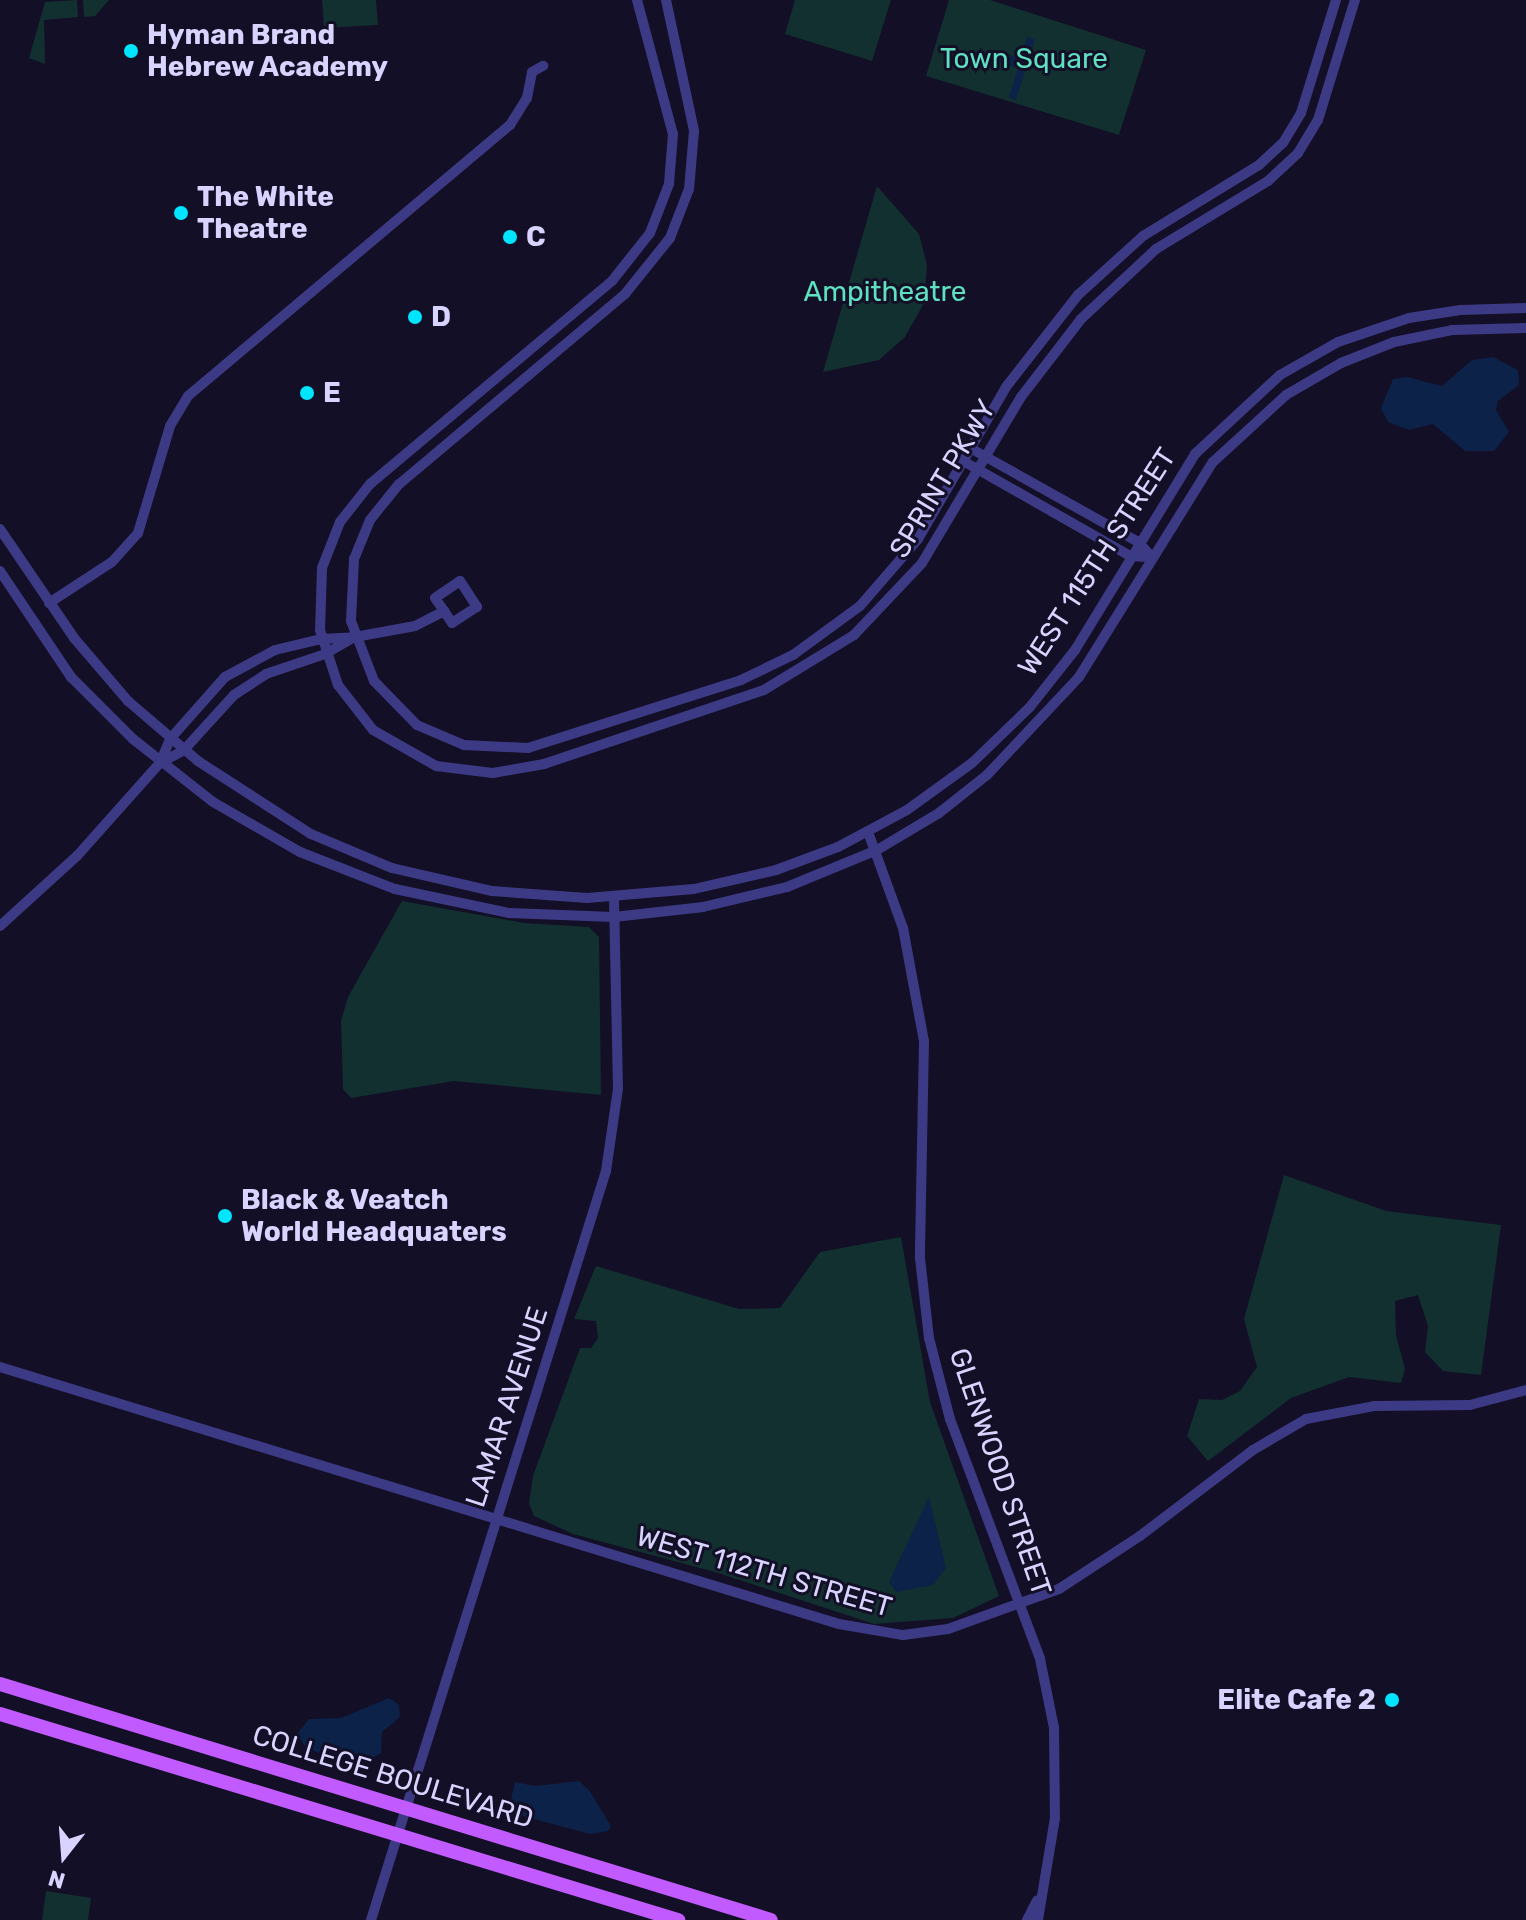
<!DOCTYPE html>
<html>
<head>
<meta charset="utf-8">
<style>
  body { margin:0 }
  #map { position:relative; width:1526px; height:1920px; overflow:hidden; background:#130f26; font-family:Rubik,sans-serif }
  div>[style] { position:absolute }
  .green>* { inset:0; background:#12302f }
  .water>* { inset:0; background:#0c2248 }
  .minor>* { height:10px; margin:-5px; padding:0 5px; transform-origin:5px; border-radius:5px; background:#3d3a85 }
  .major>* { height:14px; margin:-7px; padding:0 7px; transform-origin:7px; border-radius:7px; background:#c25bff }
  .dots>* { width:22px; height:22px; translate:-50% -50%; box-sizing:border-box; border:4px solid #130f26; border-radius:50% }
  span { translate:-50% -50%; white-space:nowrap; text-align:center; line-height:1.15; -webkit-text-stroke:6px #130f26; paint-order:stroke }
  .poi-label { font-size:28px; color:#d9d4ff; font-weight:700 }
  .left { translate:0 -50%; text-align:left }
  .right { translate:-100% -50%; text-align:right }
  .park-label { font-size:28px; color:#5fe0c0 }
  .street-label { font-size:28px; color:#d9d4ff }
  .north { position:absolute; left:24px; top:1816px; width:80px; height:80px; -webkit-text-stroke:6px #130f26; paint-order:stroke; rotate:197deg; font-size:22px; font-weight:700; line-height:32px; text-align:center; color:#d9d4ff }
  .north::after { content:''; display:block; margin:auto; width:28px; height:36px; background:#d9d4ff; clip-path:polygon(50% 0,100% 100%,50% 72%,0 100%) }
</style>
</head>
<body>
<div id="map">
  <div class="green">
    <div style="clip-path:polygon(77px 0,78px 17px,44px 20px,45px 64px,29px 58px,45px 2px)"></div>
    <div style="clip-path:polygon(83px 0,109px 0,95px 16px,84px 17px)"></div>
    <div style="clip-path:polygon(322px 0,376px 0,378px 25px,324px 28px)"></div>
    <div style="clip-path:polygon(795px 0,891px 0,872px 61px,785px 34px)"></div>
    <div style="clip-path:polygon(949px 0,990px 0,1146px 50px,1119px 135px,926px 76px)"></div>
    <div style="clip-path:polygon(877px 186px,919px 234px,927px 265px,924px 303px,905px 337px,879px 360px,823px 372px)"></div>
    <div style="clip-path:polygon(402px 901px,524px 923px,589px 927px,599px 937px,601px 1095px,454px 1081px,351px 1098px,343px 1089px,341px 1021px,348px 997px)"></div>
    <div style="clip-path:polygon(1284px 1175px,1386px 1211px,1501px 1225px,1481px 1375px,1443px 1371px,1425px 1352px,1428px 1326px,1418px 1295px,1395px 1301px,1396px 1335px,1405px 1369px,1401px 1383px,1349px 1377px,1291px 1398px,1208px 1461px,1187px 1436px,1199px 1399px,1222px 1400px,1240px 1391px,1257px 1367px,1244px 1319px)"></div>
    <div style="clip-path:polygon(901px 1237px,930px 1402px,999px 1596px,953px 1618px,874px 1624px,715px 1572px,573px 1534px,534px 1516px,529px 1503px,533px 1476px,552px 1424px,580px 1348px,591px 1348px,598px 1338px,596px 1321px,574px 1319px,596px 1266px,739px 1309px,780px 1308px,820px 1252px)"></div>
    <div style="clip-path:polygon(46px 1891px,91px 1898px,88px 1920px,42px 1920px)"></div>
  </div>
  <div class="water">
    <div style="clip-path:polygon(1027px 37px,1035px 39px,1016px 100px,1009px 98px,1018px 68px,987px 59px,990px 49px,1021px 59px)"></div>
    <div style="clip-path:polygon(1493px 357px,1518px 370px,1519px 385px,1498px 401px,1496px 410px,1509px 432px,1494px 451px,1465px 451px,1433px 424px,1409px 430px,1388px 422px,1381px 408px,1393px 379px,1407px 377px,1442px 386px,1472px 360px)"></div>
    <div style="clip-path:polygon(929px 1497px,946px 1568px,933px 1585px,896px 1592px,889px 1582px)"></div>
    <div style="clip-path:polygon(389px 1698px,399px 1705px,400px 1717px,382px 1732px,381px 1753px,367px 1761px,320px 1753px,306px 1748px,297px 1734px,309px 1719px,341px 1718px)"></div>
    <div style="clip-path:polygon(579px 1781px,589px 1790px,611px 1826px,608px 1831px,590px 1834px,508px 1812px,515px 1782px,535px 1786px)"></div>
  </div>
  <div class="minor">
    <div style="left:637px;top:0;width:139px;rotate:75deg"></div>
    <div style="left:673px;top:134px;width:50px;rotate:94.6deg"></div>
    <div style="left:669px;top:184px;width:53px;rotate:111.2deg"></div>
    <div style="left:650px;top:233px;width:61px;rotate:128.4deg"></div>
    <div style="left:612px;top:281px;width:316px;rotate:140deg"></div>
    <div style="left:370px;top:484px;width:48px;rotate:128.3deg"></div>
    <div style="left:340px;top:522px;width:49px;rotate:111.4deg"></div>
    <div style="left:322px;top:568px;width:62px;rotate:91.8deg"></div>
    <div style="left:320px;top:630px;width:58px;rotate:71.9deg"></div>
    <div style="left:338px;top:685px;width:57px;rotate:52.1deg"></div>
    <div style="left:373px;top:730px;width:73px;rotate:29.7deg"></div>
    <div style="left:436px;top:766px;width:57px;rotate:7deg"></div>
    <div style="left:493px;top:773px;width:52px;rotate:-10deg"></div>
    <div style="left:544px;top:764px;width:232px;rotate:-18.6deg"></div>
    <div style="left:764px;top:690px;width:105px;rotate:-31.4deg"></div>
    <div style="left:854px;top:635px;width:99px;rotate:-46.6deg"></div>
    <div style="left:922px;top:563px;width:193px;rotate:-59.2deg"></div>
    <div style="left:1021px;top:397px;width:98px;rotate:-52.4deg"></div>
    <div style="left:1081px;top:319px;width:103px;rotate:-43deg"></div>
    <div style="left:1156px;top:249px;width:131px;rotate:-31.3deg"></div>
    <div style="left:1268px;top:181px;width:41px;rotate:-43deg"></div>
    <div style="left:1298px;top:153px;width:39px;rotate:-59deg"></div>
    <div style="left:1318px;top:120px;width:126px;rotate:-72.9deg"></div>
    <div style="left:666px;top:0;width:134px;rotate:77.9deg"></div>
    <div style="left:694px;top:131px;width:58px;rotate:94.9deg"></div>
    <div style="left:689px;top:189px;width:53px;rotate:111.2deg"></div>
    <div style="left:670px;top:238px;width:72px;rotate:128.8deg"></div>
    <div style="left:625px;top:294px;width:295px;rotate:139.9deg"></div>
    <div style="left:399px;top:484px;width:46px;rotate:128.9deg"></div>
    <div style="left:370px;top:520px;width:42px;rotate:112.3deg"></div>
    <div style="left:354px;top:559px;width:62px;rotate:92.8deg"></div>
    <div style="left:351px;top:621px;width:64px;rotate:69deg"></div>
    <div style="left:374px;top:681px;width:62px;rotate:45.7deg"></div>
    <div style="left:417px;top:725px;width:51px;rotate:23.1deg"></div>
    <div style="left:464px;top:745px;width:64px;rotate:2.7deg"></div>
    <div style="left:528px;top:748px;width:224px;rotate:-17.7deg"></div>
    <div style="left:741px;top:680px;width:58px;rotate:-25.7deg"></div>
    <div style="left:793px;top:655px;width:83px;rotate:-36.2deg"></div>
    <div style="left:860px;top:606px;width:89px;rotate:-49.1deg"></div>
    <div style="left:918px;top:539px;width:176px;rotate:-59.9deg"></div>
    <div style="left:1006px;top:387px;width:117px;rotate:-52deg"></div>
    <div style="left:1078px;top:295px;width:88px;rotate:-42.2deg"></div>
    <div style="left:1143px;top:236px;width:136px;rotate:-31.5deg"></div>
    <div style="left:1259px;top:165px;width:33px;rotate:-43deg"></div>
    <div style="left:1283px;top:143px;width:35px;rotate:-59deg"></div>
    <div style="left:1301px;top:113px;width:118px;rotate:-72.8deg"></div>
    <div style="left:970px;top:448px;width:193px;rotate:29.2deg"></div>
    <div style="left:1138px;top:542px;width:21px;rotate:47deg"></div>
    <div style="left:963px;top:461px;width:192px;rotate:29.6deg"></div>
    <div style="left:1130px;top:556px;width:22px;rotate:3deg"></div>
    <div style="left:0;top:529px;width:132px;rotate:55.8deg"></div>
    <div style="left:74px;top:638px;width:83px;rotate:49.4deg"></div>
    <div style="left:128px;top:701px;width:92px;rotate:40.6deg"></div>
    <div style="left:198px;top:761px;width:135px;rotate:32.9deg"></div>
    <div style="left:311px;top:834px;width:88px;rotate:22.8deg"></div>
    <div style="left:392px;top:868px;width:103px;rotate:13deg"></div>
    <div style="left:492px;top:891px;width:95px;rotate:4.2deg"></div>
    <div style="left:587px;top:898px;width:107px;rotate:-4.8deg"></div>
    <div style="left:694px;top:889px;width:84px;rotate:-13deg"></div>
    <div style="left:776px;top:870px;width:66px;rotate:-20.4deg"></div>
    <div style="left:838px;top:847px;width:78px;rotate:-28.2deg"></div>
    <div style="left:907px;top:810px;width:80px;rotate:-35.9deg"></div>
    <div style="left:972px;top:763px;width:81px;rotate:-44deg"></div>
    <div style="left:1030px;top:707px;width:73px;rotate:-51.7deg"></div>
    <div style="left:1075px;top:650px;width:230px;rotate:-58.5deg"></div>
    <div style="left:1195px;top:454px;width:116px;rotate:-42.9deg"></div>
    <div style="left:1280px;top:375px;width:67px;rotate:-29.6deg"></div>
    <div style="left:1338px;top:342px;width:75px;rotate:-18.7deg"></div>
    <div style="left:1409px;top:318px;width:52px;rotate:-8.9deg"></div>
    <div style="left:1460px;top:310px;width:66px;rotate:-1.7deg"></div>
    <div style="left:0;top:571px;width:128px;rotate:56.2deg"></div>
    <div style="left:71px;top:677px;width:88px;rotate:45deg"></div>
    <div style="left:133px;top:739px;width:102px;rotate:38.2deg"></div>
    <div style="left:213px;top:802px;width:100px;rotate:29.9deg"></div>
    <div style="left:300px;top:852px;width:102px;rotate:21.3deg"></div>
    <div style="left:395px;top:889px;width:116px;rotate:11.9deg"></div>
    <div style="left:509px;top:913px;width:105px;rotate:2.2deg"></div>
    <div style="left:614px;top:917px;width:90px;rotate:-6.4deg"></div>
    <div style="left:703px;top:907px;width:86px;rotate:-13.4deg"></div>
    <div style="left:787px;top:887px;width:97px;rotate:-22.3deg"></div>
    <div style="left:877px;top:850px;width:72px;rotate:-30.8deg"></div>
    <div style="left:939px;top:813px;width:61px;rotate:-38.4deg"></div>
    <div style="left:987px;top:775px;width:134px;rotate:-46.8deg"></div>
    <div style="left:1079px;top:677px;width:253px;rotate:-58.1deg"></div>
    <div style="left:1213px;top:462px;width:99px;rotate:-42.5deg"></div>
    <div style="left:1286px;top:395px;width:64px;rotate:-30.2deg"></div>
    <div style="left:1341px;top:363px;width:57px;rotate:-21.6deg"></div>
    <div style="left:1394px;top:342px;width:59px;rotate:-11.7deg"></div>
    <div style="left:1452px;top:330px;width:74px;rotate:-1.5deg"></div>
    <div style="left:49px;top:603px;width:75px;rotate:-33.1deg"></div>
    <div style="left:112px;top:562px;width:39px;rotate:-48deg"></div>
    <div style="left:138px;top:533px;width:112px;rotate:-73.3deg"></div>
    <div style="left:170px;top:426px;width:35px;rotate:-59deg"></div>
    <div style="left:188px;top:396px;width:421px;rotate:-40.1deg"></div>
    <div style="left:510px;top:125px;width:32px;rotate:-58deg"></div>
    <div style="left:527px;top:98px;width:26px;rotate:-79deg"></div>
    <div style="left:532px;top:72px;width:13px;rotate:-29deg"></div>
    <div style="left:160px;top:763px;width:26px;rotate:-28deg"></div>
    <div style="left:183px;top:751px;width:76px;rotate:-47.7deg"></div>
    <div style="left:234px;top:695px;width:38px;rotate:-33deg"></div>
    <div style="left:266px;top:674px;width:62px;rotate:-18.7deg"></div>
    <div style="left:325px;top:654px;width:34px;rotate:-30deg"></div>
    <div style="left:355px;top:637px;width:61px;rotate:-10.4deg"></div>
    <div style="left:415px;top:626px;width:33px;rotate:-27deg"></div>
    <div style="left:444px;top:611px;width:14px;rotate:56deg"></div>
    <div style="left:452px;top:623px;width:30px;rotate:-33deg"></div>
    <div style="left:477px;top:607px;width:31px;rotate:-123deg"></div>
    <div style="left:460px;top:581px;width:30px;rotate:146deg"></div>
    <div style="left:435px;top:598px;width:16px;rotate:55deg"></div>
    <div style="left:868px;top:832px;width:102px;rotate:70deg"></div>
    <div style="left:903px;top:928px;width:115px;rotate:79.5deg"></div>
    <div style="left:924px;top:1041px;width:217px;rotate:91.1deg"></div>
    <div style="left:920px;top:1258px;width:81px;rotate:83.6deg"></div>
    <div style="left:929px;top:1338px;width:84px;rotate:75.5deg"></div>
    <div style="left:950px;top:1419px;width:256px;rotate:69.4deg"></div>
    <div style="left:1040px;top:1659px;width:70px;rotate:78.5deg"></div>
    <div style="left:1054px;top:1728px;width:90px;rotate:89.4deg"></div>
    <div style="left:1055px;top:1818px;width:103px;rotate:99.5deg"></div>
    <div style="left:0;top:926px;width:104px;rotate:-42.3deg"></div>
    <div style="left:77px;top:856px;width:125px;rotate:-48.3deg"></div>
    <div style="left:160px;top:763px;width:26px;rotate:-67deg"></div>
    <div style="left:170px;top:739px;width:83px;rotate:-48.4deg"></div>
    <div style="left:225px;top:677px;width:57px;rotate:-28.4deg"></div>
    <div style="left:275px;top:650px;width:47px;rotate:-13.4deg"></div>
    <div style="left:321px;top:639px;width:34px;rotate:-3deg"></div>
    <div style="left:0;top:1367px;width:877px;rotate:17.03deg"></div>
    <div style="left:839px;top:1624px;width:65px;rotate:9.8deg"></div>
    <div style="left:903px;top:1635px;width:45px;rotate:-7.6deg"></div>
    <div style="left:948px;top:1629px;width:118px;rotate:-19.8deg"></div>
    <div style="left:1059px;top:1589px;width:97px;rotate:-33.2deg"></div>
    <div style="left:1140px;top:1536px;width:142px;rotate:-37.3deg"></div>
    <div style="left:1253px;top:1450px;width:61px;rotate:-30.3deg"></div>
    <div style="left:1306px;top:1419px;width:69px;rotate:-10.8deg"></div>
    <div style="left:1374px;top:1406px;width:96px;rotate:-0.6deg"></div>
    <div style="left:1470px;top:1405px;width:58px;rotate:-15deg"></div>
    <div style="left:371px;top:1920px;width:785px;rotate:-72.58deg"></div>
    <div style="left:606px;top:1171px;width:83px;rotate:-81.7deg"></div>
    <div style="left:618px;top:1089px;width:191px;rotate:-91.2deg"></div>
    <div style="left:1027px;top:1920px;width:22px;rotate:-63deg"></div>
  </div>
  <div class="major">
    <div style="left:0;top:1684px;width:806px;rotate:17.02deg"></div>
    <div style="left:0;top:1714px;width:709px;rotate:16.9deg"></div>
  </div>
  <div class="dots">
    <div style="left:131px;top:51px;background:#00e5ff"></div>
    <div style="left:181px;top:213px;background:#00e5ff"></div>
    <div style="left:510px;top:237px;background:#00e5ff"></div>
    <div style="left:415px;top:317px;background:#00e5ff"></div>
    <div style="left:307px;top:393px;background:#00e5ff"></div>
    <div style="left:225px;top:1216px;background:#00e5ff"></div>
    <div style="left:1392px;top:1700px;background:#00e5ff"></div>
  </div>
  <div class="poi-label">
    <span class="left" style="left:147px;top:51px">Hyman Brand<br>Hebrew Academy</span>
    <span class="left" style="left:197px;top:213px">The White<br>Theatre</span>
    <span class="left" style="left:526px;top:237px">C</span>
    <span class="left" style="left:431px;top:317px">D</span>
    <span class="left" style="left:323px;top:393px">E</span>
    <span class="left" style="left:241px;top:1216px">Black &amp; Veatch<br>World Headquaters</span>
    <span class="right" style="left:1376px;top:1700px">Elite Cafe 2</span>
  </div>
  <div class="park-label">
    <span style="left:1024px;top:59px">Town Square</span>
    <span style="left:885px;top:292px">Ampitheatre</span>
  </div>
  <div class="street-label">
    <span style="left:943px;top:479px;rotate:-59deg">SPRINT PKWY</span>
    <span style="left:1097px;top:562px;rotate:-57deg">WEST 115TH STREET</span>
    <span style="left:507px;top:1407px;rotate:-72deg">LAMAR AVENUE</span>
    <span style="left:1000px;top:1472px;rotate:71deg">GLENWOOD STREET</span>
    <span style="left:764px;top:1572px;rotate:16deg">WEST 112TH STREET</span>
    <span style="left:393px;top:1777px;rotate:17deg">COLLEGE BOULEVARD</span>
  </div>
  <div class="north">N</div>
</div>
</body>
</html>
